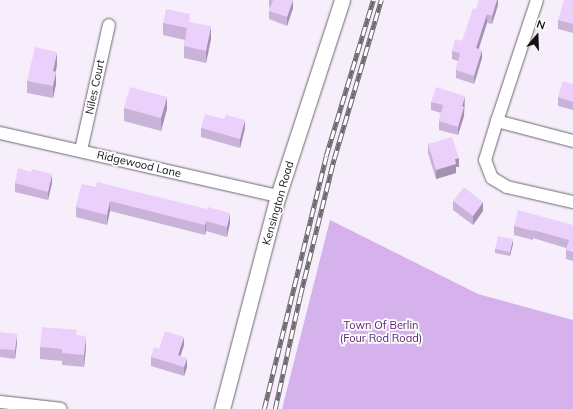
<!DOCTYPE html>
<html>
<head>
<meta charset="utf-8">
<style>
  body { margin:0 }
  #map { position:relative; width:573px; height:409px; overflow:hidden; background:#f6effb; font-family:Mulish,sans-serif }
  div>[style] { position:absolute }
  .green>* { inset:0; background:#d6b2ec }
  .roads { filter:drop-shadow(0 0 1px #6d6670) drop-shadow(0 0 1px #6d6670) }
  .minor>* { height:12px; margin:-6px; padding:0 6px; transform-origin:6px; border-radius:6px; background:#fff }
  .tertiary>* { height:15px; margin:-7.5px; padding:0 7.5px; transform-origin:7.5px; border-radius:7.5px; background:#fff }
  .rail>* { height:4.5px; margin-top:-2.25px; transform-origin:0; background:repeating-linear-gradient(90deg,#fff 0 9px,#6e6a70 0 18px); box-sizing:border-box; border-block:1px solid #6e6a70 }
  .wall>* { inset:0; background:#cab3d9 }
  .shaded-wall>* { inset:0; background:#a492b0 }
  .building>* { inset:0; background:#ebd0fc }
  span { translate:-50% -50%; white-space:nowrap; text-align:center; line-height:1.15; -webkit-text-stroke:3.5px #fff; paint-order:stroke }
  .street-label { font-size:11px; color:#141215 }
  .park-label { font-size:11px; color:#5b2375 }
  .north { position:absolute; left:517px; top:16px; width:40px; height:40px; -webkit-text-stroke:3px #fff; paint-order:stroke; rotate:19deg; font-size:11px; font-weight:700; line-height:16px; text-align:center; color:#141215 }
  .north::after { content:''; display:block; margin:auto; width:14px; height:18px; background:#141215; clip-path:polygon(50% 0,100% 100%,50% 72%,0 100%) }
</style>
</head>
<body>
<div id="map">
  <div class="green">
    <div style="clip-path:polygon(330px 220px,478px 294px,573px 320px,573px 409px,282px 409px)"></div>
  </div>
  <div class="roads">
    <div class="minor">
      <div style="left:497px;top:121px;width:127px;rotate:-71.7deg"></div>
      <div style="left:0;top:133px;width:285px;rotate:12.8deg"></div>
      <div style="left:573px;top:141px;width:79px;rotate:-165.3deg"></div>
      <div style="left:497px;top:121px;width:41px;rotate:107.1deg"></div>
      <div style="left:485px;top:160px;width:19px;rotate:69deg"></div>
      <div style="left:492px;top:178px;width:17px;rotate:31deg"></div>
      <div style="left:507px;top:187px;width:68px;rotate:12.8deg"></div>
      <div style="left:81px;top:150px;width:128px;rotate:-77.4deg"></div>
      <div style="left:0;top:402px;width:61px;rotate:6.5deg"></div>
    </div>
    <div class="tertiary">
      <div style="left:222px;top:409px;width:220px;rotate:-75.3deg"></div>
      <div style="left:278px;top:196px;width:206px;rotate:-71.9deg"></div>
    </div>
  </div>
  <div class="rail">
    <div style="left:264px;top:409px;width:260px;rotate:-76.2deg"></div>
    <div style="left:326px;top:156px;width:163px;rotate:-73.2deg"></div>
    <div style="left:275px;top:409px;width:116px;rotate:-77.5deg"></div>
    <div style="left:300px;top:296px;width:141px;rotate:-76.1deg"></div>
    <div style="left:334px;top:159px;width:166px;rotate:-73.5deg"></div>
  </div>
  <div class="wall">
    <div style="clip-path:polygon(269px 0,293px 0,293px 8px,287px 26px,269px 19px,269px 11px,270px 8px,269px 7px)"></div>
    <div style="clip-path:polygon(498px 0,498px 5px,492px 24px,487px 23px,479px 49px,482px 58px,474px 84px,456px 78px,456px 70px,458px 61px,452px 59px,452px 51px,462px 41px,476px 9px)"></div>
    <div style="clip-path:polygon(573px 0,573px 33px,558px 29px,558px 20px)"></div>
    <div style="clip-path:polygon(190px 22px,211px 39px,206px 63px,184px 58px,184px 46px,185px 40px,163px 35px,163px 23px)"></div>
    <div style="clip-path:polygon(57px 64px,56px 72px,56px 84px,53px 98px,27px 93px,27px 81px)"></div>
    <div style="clip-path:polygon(573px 84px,573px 110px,558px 106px,558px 97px)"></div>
    <div style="clip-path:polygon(431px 102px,465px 105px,464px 108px,464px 116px,458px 135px,439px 130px,439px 121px,441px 113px,431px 110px)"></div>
    <div style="clip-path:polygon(124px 108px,167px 109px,161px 131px,124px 121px)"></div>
    <div style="clip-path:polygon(224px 119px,245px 128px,240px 148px,201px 137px,201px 128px)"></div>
    <div style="clip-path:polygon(428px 144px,459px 167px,456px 167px,456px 173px,436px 179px,428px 153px)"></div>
    <div style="clip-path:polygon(15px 183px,52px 183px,48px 200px,15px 192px)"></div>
    <div style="clip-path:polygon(82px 184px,230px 223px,227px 237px,206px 231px,205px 235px,110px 211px,107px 225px,76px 217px,76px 207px)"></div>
    <div style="clip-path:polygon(453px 201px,483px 211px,473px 225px,453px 210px)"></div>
    <div style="clip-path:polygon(573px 225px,573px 261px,566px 259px,566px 248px,533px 238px,533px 240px,514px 235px,514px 226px)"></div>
    <div style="clip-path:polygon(513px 244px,510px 256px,495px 253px,495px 249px)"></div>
    <div style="clip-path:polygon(0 332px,17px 343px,15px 359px,0 357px)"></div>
    <div style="clip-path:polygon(77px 335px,86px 348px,84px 367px,62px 365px,62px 361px,40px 359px,40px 347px)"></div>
    <div style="clip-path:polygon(184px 345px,180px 356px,187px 367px,184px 376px,151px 366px,151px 357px,159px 349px)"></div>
  </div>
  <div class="shaded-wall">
    <div style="clip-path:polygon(293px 0,293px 8px,287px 26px,287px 17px)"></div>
    <div style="clip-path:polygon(497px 0,498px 0,498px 5px,492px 24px,492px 16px)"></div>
    <div style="clip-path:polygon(487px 14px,487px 23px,476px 56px,476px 48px)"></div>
    <div style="clip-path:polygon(211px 26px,211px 39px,206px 63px,206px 51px)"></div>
    <div style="clip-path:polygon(482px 50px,482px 58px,474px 84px,474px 76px)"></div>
    <div style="clip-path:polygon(57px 52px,57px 64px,53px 84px,53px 71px)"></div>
    <div style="clip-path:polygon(56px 72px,56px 84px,53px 98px,53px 86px)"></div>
    <div style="clip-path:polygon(465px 96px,464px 116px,458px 135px,458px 127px,462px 106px)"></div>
    <div style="clip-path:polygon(167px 97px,167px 109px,161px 131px,161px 118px)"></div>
    <div style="clip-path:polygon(245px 120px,245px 128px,240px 148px,240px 139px)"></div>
    <div style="clip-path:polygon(459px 158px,459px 167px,456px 167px,456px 173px,436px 179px,436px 170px,455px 159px)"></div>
    <div style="clip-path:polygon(52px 174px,52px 183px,48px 200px,48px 192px)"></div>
    <div style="clip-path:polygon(110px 201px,110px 211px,107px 225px,107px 215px)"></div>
    <div style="clip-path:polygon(483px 202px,483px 211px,473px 225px,473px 216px)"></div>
    <div style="clip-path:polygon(230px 213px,230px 223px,227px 237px,227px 227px)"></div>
    <div style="clip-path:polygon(206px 221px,206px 231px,205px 235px,205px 225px)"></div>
    <div style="clip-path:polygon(513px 239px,513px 244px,510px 256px,510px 252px)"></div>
    <div style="clip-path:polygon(17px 334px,17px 343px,15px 359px,15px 350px)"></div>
    <div style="clip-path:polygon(86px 336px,86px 348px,84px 367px,84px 355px)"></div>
    <div style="clip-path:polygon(184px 337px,184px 345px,178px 364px,178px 355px)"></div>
    <div style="clip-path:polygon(187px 358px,187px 367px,184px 376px,184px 367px)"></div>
  </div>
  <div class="building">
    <div style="clip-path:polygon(273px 0,293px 0,287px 17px,269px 11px)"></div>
    <div style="clip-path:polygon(479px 0,497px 0,492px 16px,487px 14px,476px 48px,482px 50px,474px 76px,456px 70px,460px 53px,452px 51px,455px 39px,462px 41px,473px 8px,476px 9px)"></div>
    <div style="clip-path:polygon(564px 0,573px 0,573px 24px,558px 20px)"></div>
    <div style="clip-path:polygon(166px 9px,190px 14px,189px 22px,211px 26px,206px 51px,184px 46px,187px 28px,163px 23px)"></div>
    <div style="clip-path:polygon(35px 47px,57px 52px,53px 71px,56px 72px,53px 86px,27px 81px)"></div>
    <div style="clip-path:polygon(563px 81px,573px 84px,573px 102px,558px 97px)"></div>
    <div style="clip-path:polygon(130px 87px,167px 97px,161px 118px,124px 108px)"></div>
    <div style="clip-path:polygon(436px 87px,465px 96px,462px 106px,464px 107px,458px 127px,439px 121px,443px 105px,431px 102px)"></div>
    <div style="clip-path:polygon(205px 114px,224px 119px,226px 115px,245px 120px,240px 139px,201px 128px)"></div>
    <div style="clip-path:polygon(452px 137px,459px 158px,455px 159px,456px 164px,436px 170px,428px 144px)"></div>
    <div style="clip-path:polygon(18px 168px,31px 172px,32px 169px,52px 174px,48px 192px,15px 183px)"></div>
    <div style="clip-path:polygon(97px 182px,207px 209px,208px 207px,230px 213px,227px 227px,206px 221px,205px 225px,110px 201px,107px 215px,76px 207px,82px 184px,95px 188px)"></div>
    <div style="clip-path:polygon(464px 187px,483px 202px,473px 216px,453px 201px)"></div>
    <div style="clip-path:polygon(518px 210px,573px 225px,573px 252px,566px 250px,569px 240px,533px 230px,533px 231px,514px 226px)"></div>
    <div style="clip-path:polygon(498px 236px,513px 239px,510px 252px,495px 249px)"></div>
    <div style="clip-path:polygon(42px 327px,77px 330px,76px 335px,86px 336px,84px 355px,62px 353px,62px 349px,40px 347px)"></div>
    <div style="clip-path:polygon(165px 331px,184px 337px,178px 355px,187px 358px,184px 367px,151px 357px,154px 347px,159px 349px)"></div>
    <div style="clip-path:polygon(0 332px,17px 334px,15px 350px,0 349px)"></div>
  </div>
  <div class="street-label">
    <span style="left:95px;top:87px;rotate:-78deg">Niles Court</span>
    <span style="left:139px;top:164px;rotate:13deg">Ridgewood Lane</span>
    <span style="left:278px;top:203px;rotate:-74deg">Kensington Road</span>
  </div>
  <div class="park-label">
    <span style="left:381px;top:332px">Town Of Berlin<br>(Four Rod Road)</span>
  </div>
  <div class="north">N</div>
</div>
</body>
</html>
